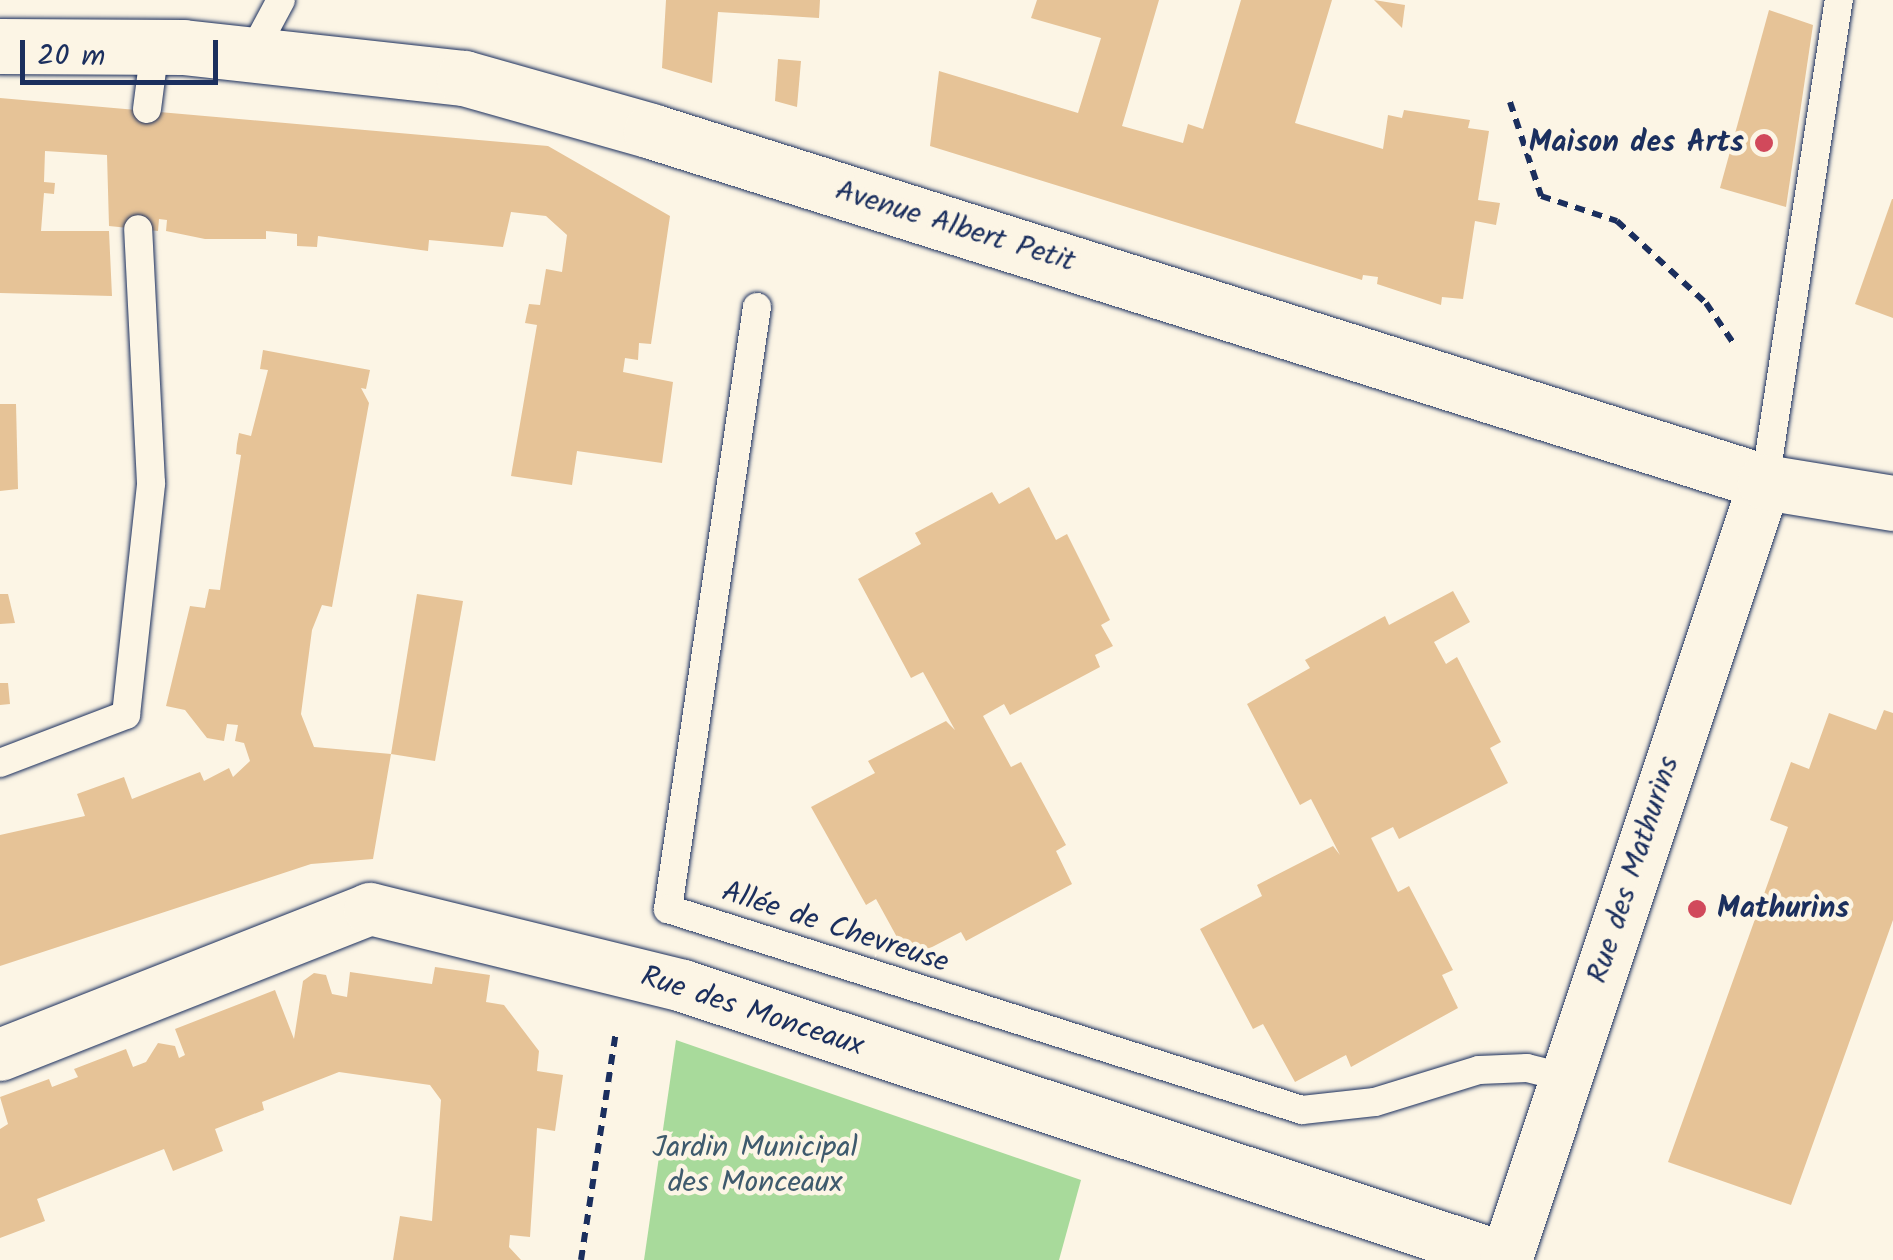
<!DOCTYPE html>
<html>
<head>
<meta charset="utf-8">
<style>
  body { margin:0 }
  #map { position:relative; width:1893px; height:1260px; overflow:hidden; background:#fcf5e5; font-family:Kalam,sans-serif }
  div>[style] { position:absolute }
  .green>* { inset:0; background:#a8da9b }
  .building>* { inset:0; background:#e6c397 }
  .path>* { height:6px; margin-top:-3px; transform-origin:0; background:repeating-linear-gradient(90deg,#1b2f5e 0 10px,transparent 0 18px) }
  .roads { filter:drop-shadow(0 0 2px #1b2f5e) drop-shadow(0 0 2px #1b2f5e) }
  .service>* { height:28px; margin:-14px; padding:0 14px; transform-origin:14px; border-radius:14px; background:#fcf5e5 }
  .minor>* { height:52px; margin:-26px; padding:0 26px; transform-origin:26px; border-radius:26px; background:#fcf5e5 }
  .secondary>* { height:55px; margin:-27.5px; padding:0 27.5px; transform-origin:27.5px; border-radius:27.5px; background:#fcf5e5 }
  .dots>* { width:28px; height:28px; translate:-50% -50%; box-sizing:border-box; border:5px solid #fcf5e5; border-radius:50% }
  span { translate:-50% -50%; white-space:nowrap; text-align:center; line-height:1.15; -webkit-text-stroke:9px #fcf5e5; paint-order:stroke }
  .poi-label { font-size:30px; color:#1b2f5e; font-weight:700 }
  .right { translate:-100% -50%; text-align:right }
  .left { translate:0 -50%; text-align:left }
  .street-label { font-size:30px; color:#1b2f5e }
  .park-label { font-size:30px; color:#3e5a6d }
  .scale { position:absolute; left:20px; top:40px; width:198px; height:45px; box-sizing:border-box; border:5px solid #1b2f5e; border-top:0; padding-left:12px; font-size:30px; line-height:35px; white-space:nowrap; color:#1b2f5e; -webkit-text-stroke:8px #fcf5e5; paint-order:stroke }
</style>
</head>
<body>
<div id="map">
  <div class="green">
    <div style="clip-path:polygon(676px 1040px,1081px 1180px,1059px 1260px,644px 1260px)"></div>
  </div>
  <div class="building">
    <div style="clip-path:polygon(666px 0,820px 0,819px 18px,718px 12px,712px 83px,662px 68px)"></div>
    <div style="clip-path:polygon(1037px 0,1159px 0,1122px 126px,1183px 143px,1188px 124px,1203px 129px,1241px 0,1332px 0,1295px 123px,1383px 149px,1388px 115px,1402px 118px,1404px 110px,1470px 120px,1468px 128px,1489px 131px,1478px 200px,1500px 203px,1496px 225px,1475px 221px,1463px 299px,1442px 297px,1441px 305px,1377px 284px,1378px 277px,1363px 275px,1362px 280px,930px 146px,939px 71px,1078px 113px,1101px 38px,1031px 18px)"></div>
    <div style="clip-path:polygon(1374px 0,1405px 5px,1402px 28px)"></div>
    <div style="clip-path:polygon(1769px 10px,1813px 25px,1786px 207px,1720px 188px)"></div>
    <div style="clip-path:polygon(778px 59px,801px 61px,797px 107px,775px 101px)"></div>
    <div style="clip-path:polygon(0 98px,548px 146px,670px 216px,651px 344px,639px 343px,638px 360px,625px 358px,623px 372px,673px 382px,662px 463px,577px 451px,572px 485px,511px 476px,537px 325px,525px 323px,529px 304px,540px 305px,546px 269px,562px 272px,567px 235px,546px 216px,511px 212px,503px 247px,429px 240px,428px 251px,318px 236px,317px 247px,297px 246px,297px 234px,266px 231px,266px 239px,205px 239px,166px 231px,167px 220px,159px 219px,158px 231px,109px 226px,107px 155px,45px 151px,44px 182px,55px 183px,54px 194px,44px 193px,41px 231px,109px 231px,112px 296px,0 293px)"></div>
    <div style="clip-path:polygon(1892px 199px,1893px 199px,1893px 318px,1855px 304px)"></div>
    <div style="clip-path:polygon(263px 350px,370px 370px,366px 389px,361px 388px,369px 403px,332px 607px,322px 605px,312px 630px,301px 714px,314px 747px,391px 754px,373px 859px,311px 864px,0 966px,0 835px,85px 816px,77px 794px,124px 777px,132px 799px,200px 772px,204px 781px,229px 768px,233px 777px,250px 761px,244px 743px,235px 741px,238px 725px,227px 724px,224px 741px,207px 738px,185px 710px,166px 706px,190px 606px,205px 608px,209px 589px,220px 590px,241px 455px,236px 454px,237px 444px,239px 433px,251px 436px,268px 370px,260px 369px)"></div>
    <div style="clip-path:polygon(0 404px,16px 404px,18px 489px,0 491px)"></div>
    <div style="clip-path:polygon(1029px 487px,1056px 540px,1067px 534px,1110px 620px,1101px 625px,1113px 646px,1095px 655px,1100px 667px,1010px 715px,1004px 704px,983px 716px,1011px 767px,1021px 762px,1066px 845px,1056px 851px,1072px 884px,966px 941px,961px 932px,909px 959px,876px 899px,866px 905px,811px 807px,875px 773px,868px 761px,946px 721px,955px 730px,923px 672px,911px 678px,858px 579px,921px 544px,915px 533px,992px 492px,999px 504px)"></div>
    <div style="clip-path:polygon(1453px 591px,1470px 622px,1434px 642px,1446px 664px,1457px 657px,1501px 742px,1490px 748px,1508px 783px,1399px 839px,1393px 827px,1371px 838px,1398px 892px,1409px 886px,1453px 970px,1442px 975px,1458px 1008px,1351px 1067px,1346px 1055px,1295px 1082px,1263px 1024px,1253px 1029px,1200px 929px,1262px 896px,1257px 885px,1333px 846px,1340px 855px,1311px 799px,1300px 805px,1247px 704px,1310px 668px,1305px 660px,1385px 616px,1389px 625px)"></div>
    <div style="clip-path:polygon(0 594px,8px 594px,15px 623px,0 624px)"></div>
    <div style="clip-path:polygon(417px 594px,463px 601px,435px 761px,391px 754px)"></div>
    <div style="clip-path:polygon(0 683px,8px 683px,10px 704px,0 705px)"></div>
    <div style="clip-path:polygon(1884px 710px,1893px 713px,1893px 920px,1791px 1205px,1668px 1162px,1788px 827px,1770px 820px,1791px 762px,1809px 769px,1829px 713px,1876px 730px)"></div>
    <div style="clip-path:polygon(435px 967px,490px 975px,486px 1002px,504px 1005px,539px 1051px,537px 1071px,563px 1075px,555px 1131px,537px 1128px,530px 1237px,510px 1235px,509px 1247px,521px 1260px,393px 1260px,400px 1216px,432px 1221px,441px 1100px,430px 1085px,339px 1072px,262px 1102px,264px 1110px,215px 1129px,223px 1151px,173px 1171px,164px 1149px,37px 1199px,45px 1221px,0 1238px,0 1129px,8px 1124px,0 1097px,49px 1079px,52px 1087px,78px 1077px,74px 1069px,126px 1049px,133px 1067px,146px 1062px,158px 1043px,175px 1046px,179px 1058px,185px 1055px,175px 1029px,275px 990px,294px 1039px,303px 981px,314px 973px,326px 975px,332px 994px,347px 997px,350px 972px,432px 984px)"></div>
  </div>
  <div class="path">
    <div style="left:1510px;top:102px;width:99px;rotate:71.7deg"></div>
    <div style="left:1541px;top:196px;width:80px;rotate:18.2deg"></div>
    <div style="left:1617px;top:221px;width:121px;rotate:42.7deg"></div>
    <div style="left:1706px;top:303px;width:53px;rotate:55.7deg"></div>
    <div style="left:581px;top:1260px;width:231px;rotate:-81.3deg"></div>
  </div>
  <div class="roads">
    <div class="service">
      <div style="left:252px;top:54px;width:61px;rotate:-61.8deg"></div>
      <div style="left:147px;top:109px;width:63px;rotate:-82.6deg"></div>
      <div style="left:757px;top:307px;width:609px;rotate:98.41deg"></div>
      <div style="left:668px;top:909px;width:665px;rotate:17.59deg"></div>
      <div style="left:1302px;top:1110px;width:73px;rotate:-6.3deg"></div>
      <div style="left:1375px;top:1102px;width:109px;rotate:-17.1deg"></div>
      <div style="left:1479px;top:1070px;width:48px;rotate:-2.4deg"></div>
      <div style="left:1527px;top:1068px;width:41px;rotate:14deg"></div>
      <div style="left:1765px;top:482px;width:488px;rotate:-81.3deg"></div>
      <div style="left:0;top:763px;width:135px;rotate:-20.9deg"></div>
      <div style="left:126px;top:715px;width:233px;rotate:-83.8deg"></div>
      <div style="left:151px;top:483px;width:254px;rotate:-92.9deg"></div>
    </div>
    <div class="minor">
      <div style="left:0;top:1055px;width:398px;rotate:-21.5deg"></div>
      <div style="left:370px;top:909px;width:322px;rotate:13.8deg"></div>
      <div style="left:683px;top:986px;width:867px;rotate:18.35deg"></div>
      <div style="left:1506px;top:1260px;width:820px;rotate:-71.59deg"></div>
    </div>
    <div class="secondary">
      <div style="left:0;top:46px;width:183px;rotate:0.3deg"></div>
      <div style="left:183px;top:47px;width:283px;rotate:6.3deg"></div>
      <div style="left:464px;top:78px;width:194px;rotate:15.8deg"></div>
      <div style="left:651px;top:131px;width:1168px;rotate:17.49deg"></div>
      <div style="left:1765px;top:482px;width:130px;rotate:9.3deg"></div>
    </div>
  </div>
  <div class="dots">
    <div style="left:1764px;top:143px;background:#d1495b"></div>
    <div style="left:1697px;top:909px;background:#d1495b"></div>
  </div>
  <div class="poi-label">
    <span class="right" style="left:1744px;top:143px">Maison des Arts</span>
    <span class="left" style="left:1717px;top:909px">Mathurins</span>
  </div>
  <div class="street-label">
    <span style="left:955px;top:227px;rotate:17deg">Avenue Albert Petit</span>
    <span style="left:1634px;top:870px;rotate:-72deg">Rue des Mathurins</span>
    <span style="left:835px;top:928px;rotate:18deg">Allée de Chevreuse</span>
    <span style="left:752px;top:1012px;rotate:18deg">Rue des Monceaux</span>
  </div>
  <div class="park-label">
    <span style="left:755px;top:1165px">Jardin Municipal<br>des Monceaux</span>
  </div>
  <div class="scale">20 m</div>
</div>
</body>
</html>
